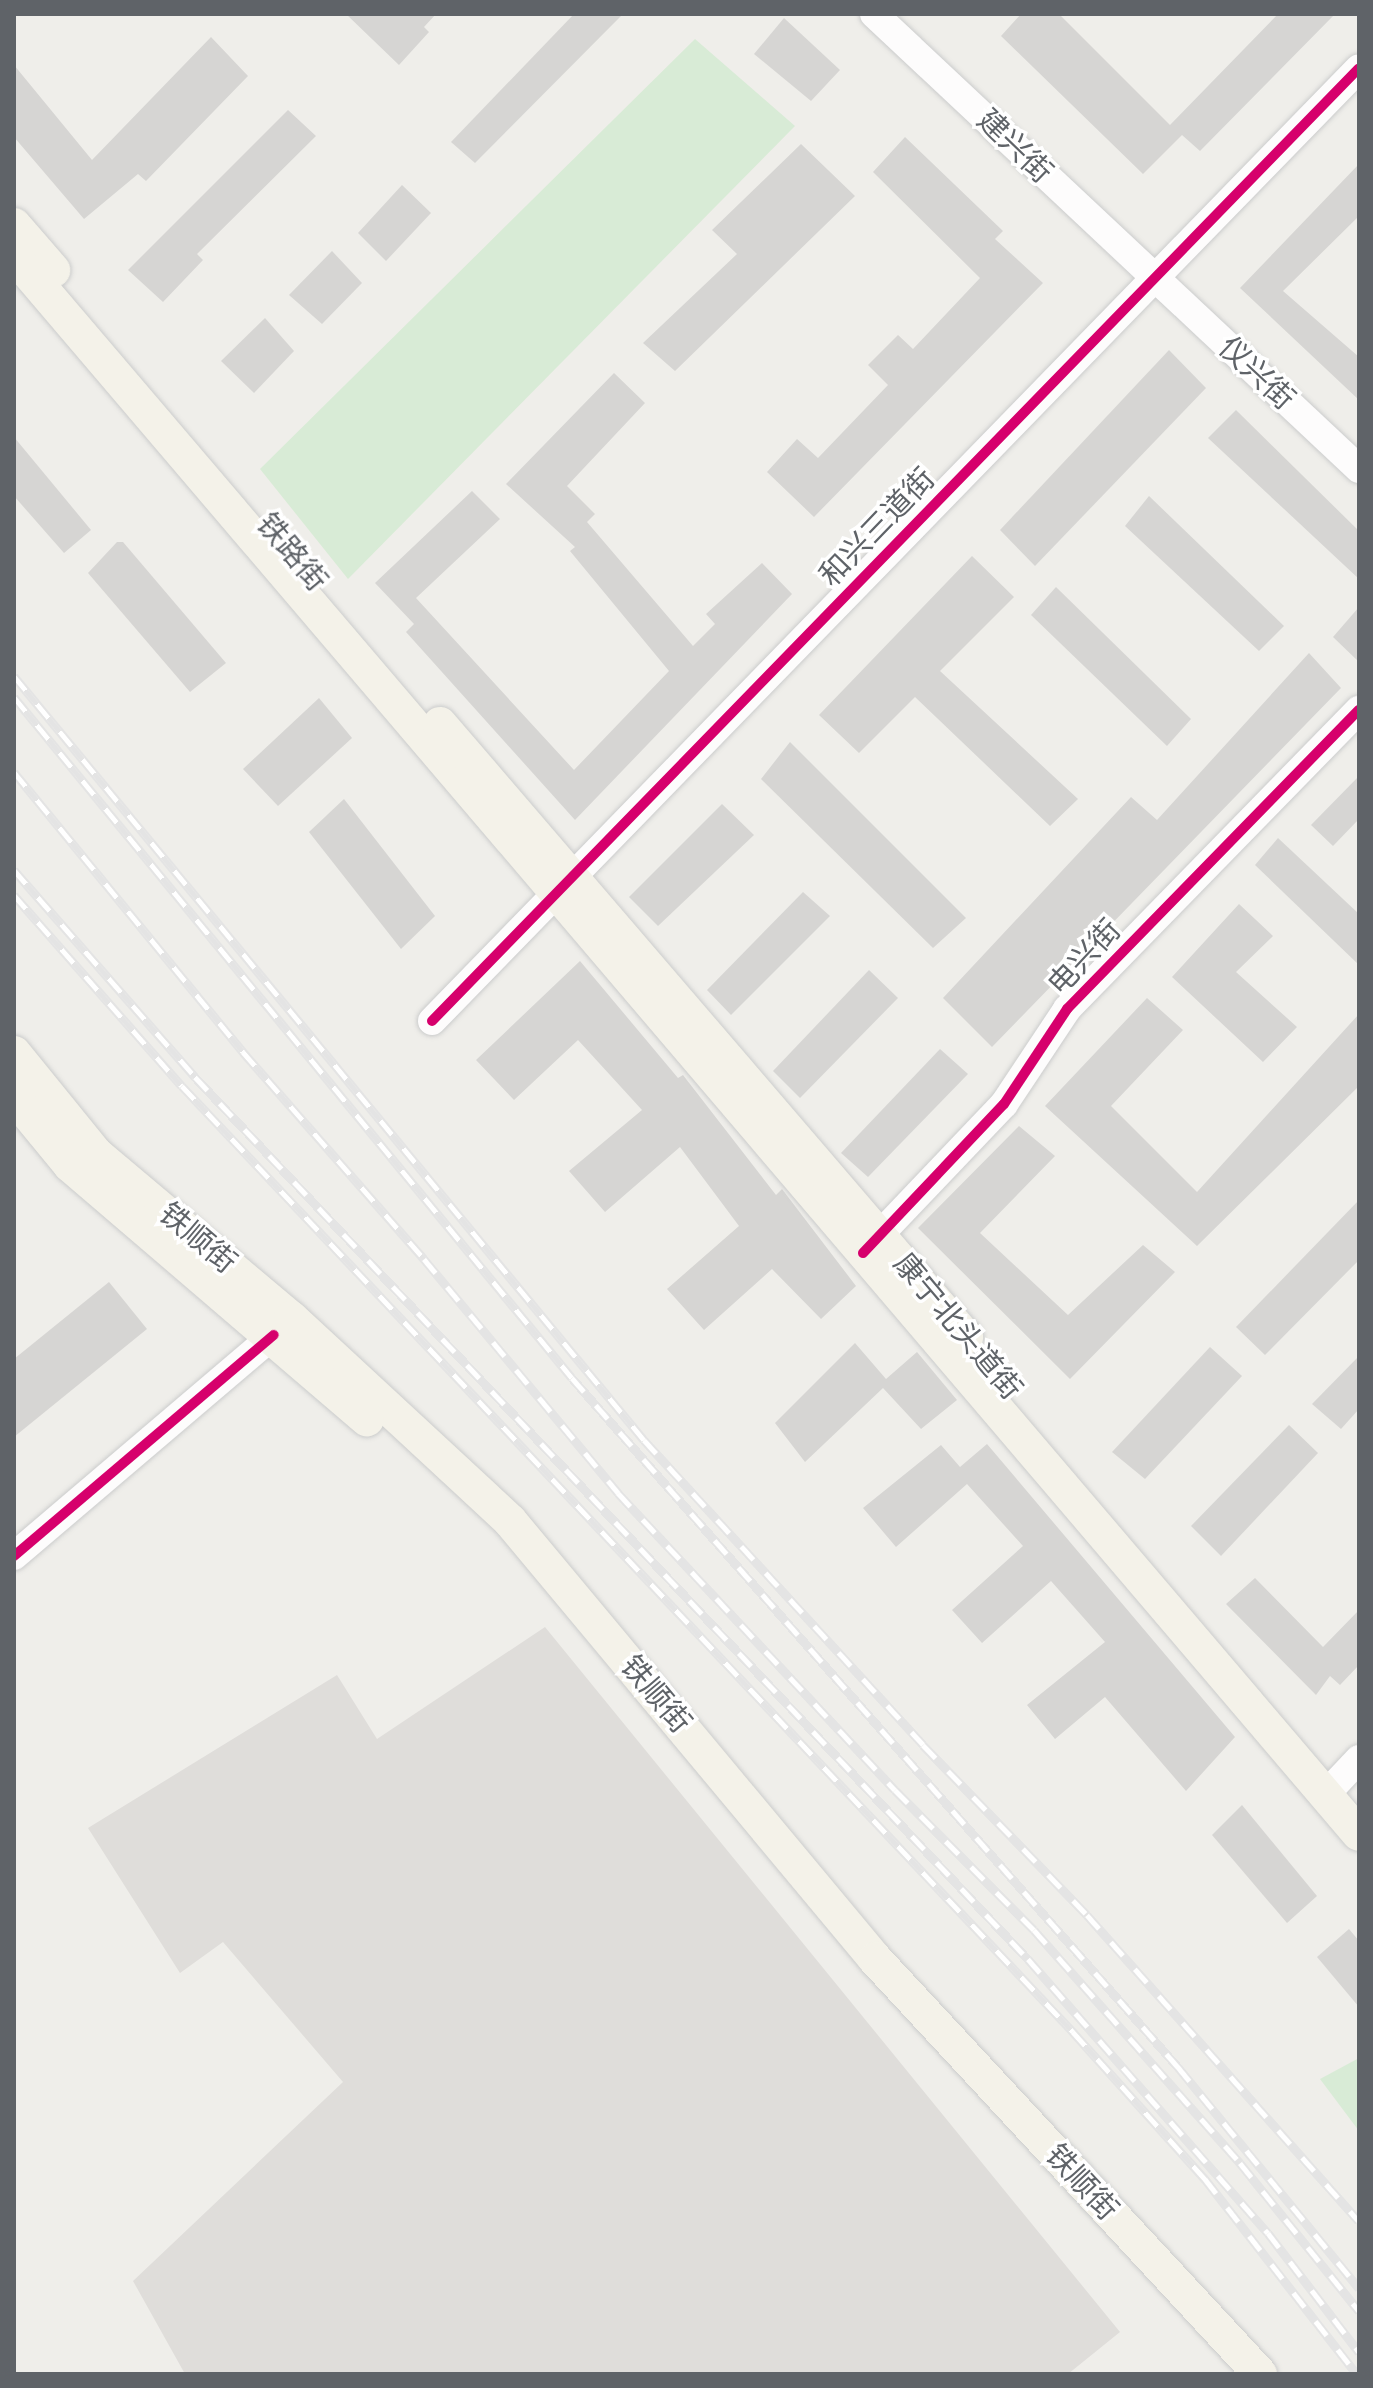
<!DOCTYPE html>
<html>
<head>
<meta charset="utf-8">
<style>
  body { margin:0 }
  #map { position:relative; width:1373px; height:2388px; overflow:hidden; background:#efeeea; font-family:"Sofia Sans Condensed","Noto Sans SC",sans-serif }
  div>[style] { position:absolute }
  .industrial>* { inset:0; background:#dfddda }
  .green>* { inset:0; background:#d8ebd6 }
  .building>* { inset:0; background:#d6d5d3 }
  .roads { filter:drop-shadow(0 0 2px #cbcccc) drop-shadow(0 0 2px #cbcccc) }
  .minor>* { height:28px; margin:-14px; padding:0 14px; transform-origin:14px; border-radius:14px; background:#fdfcfc }
  .major>* { height:34px; margin:-17px; padding:0 17px; transform-origin:17px; border-radius:17px; background:#f4f2e9 }
  .rail>* { height:9px; margin-top:-4.5px; transform-origin:0; background:repeating-linear-gradient(90deg,#fff 0 18px,#e4e4e4 0 36px); box-sizing:border-box; border-block:2px solid #e4e4e4 }
  .cycleway>* { height:10px; margin:-5px; padding:0 5px; transform-origin:5px; border-radius:5px; background:#d6006c }
  span { translate:-50% -50%; white-space:nowrap; text-align:center; line-height:1.15; -webkit-text-stroke:7px #fff; paint-order:stroke }
  .street-label { font-size:30px; color:#5f6368 }
  .frame { position:absolute; inset:0; border:16px solid #5f6368; pointer-events:none }
</style>
</head>
<body>
<div id="map">
  <div class="industrial">
    <div style="clip-path:polygon(545px 1627px,1120px 2332px,1068px 2374px,185px 2374px,133px 2281px,343px 2082px,223px 1942px,180px 1973px,88px 1828px,337px 1675px,377px 1739px)"></div>
  </div>
  <div class="green">
    <div style="clip-path:polygon(695px 39px,795px 126px,348px 579px,260px 469px)"></div>
    <div style="clip-path:polygon(1359px 2058px,1359px 2131px,1320px 2079px)"></div>
  </div>
  <div class="building">
    <div style="clip-path:polygon(346px 14px,436px 14px,424px 27px,429px 32px,399px 65px)"></div>
    <div style="clip-path:polygon(574px 14px,623px 14px,475px 163px,451px 142px)"></div>
    <div style="clip-path:polygon(1021px 14px,1059px 14px,1170px 125px,1278px 14px,1335px 14px,1200px 151px,1182px 135px,1143px 174px,1001px 36px)"></div>
    <div style="clip-path:polygon(784px 18px,840px 70px,811px 101px,754px 54px)"></div>
    <div style="clip-path:polygon(211px 37px,248px 76px,146px 181px,138px 174px,84px 219px,14px 137px,14px 65px,92px 160px)"></div>
    <div style="clip-path:polygon(288px 110px,316px 136px,197px 254px,203px 260px,163px 302px,128px 270px)"></div>
    <div style="clip-path:polygon(905px 137px,1003px 231px,995px 239px,1043px 283px,814px 517px,767px 472px,797px 439px,818px 458px,888px 385px,868px 365px,898px 335px,913px 349px,980px 278px,873px 172px)"></div>
    <div style="clip-path:polygon(801px 144px,855px 196px,675px 371px,643px 343px,737px 254px,712px 230px)"></div>
    <div style="clip-path:polygon(1359px 164px,1359px 216px,1283px 291px,1359px 357px,1359px 400px,1240px 288px)"></div>
    <div style="clip-path:polygon(402px 185px,431px 213px,386px 261px,358px 233px)"></div>
    <div style="clip-path:polygon(332px 251px,362px 283px,322px 324px,289px 295px)"></div>
    <div style="clip-path:polygon(265px 318px,294px 351px,254px 393px,221px 361px)"></div>
    <div style="clip-path:polygon(1169px 350px,1206px 388px,1035px 566px,1000px 530px)"></div>
    <div style="clip-path:polygon(614px 373px,645px 403px,567px 486px,595px 514px,587px 522px,693px 646px,715px 624px,706px 614px,762px 563px,792px 594px,575px 820px,406px 632px,414px 624px,375px 583px,472px 491px,500px 519px,416px 598px,574px 770px,669px 671px,570px 551px,575px 547px,506px 484px)"></div>
    <div style="clip-path:polygon(1236px 410px,1359px 531px,1359px 579px,1208px 438px)"></div>
    <div style="clip-path:polygon(14px 437px,91px 530px,64px 553px,14px 496px)"></div>
    <div style="clip-path:polygon(1149px 496px,1284px 626px,1259px 651px,1125px 526px)"></div>
    <div style="clip-path:polygon(117px 542px,123px 542px,226px 663px,190px 692px,88px 573px)"></div>
    <div style="clip-path:polygon(972px 556px,1014px 597px,940px 671px,1078px 799px,1050px 826px,915px 697px,859px 753px,819px 715px)"></div>
    <div style="clip-path:polygon(1056px 587px,1191px 719px,1167px 746px,1031px 615px)"></div>
    <div style="clip-path:polygon(1359px 607px,1359px 662px,1333px 637px)"></div>
    <div style="clip-path:polygon(1309px 653px,1341px 688px,992px 1047px,943px 998px,1131px 797px,1157px 820px)"></div>
    <div style="clip-path:polygon(319px 698px,352px 738px,278px 806px,243px 769px)"></div>
    <div style="clip-path:polygon(790px 742px,966px 918px,933px 948px,761px 779px)"></div>
    <div style="clip-path:polygon(1359px 776px,1359px 819px,1333px 846px,1311px 825px)"></div>
    <div style="clip-path:polygon(344px 799px,435px 916px,401px 949px,309px 832px)"></div>
    <div style="clip-path:polygon(722px 804px,754px 835px,658px 926px,629px 897px)"></div>
    <div style="clip-path:polygon(1278px 838px,1359px 914px,1359px 965px,1255px 865px)"></div>
    <div style="clip-path:polygon(803px 892px,830px 916px,731px 1015px,707px 990px)"></div>
    <div style="clip-path:polygon(1239px 904px,1273px 936px,1236px 972px,1297px 1027px,1263px 1062px,1172px 977px)"></div>
    <div style="clip-path:polygon(580px 961px,678px 1078px,683px 1075px,776px 1195px,782px 1189px,856px 1286px,821px 1319px,772px 1269px,704px 1330px,667px 1289px,739px 1226px,680px 1147px,605px 1212px,569px 1171px,642px 1110px,578px 1040px,514px 1100px,476px 1060px)"></div>
    <div style="clip-path:polygon(869px 970px,898px 998px,800px 1098px,773px 1071px)"></div>
    <div style="clip-path:polygon(1147px 998px,1183px 1030px,1111px 1106px,1197px 1192px,1359px 1014px,1359px 1086px,1197px 1246px,1045px 1106px)"></div>
    <div style="clip-path:polygon(940px 1049px,968px 1074px,868px 1177px,841px 1153px)"></div>
    <div style="clip-path:polygon(1019px 1126px,1055px 1156px,980px 1233px,1068px 1315px,1143px 1245px,1175px 1272px,1070px 1379px,918px 1228px)"></div>
    <div style="clip-path:polygon(1359px 1200px,1359px 1260px,1265px 1355px,1236px 1327px)"></div>
    <div style="clip-path:polygon(109px 1282px,147px 1329px,14px 1437px,14px 1359px)"></div>
    <div style="clip-path:polygon(855px 1343px,886px 1379px,917px 1352px,957px 1400px,921px 1429px,883px 1388px,805px 1462px,775px 1423px)"></div>
    <div style="clip-path:polygon(1210px 1347px,1242px 1376px,1145px 1479px,1112px 1452px)"></div>
    <div style="clip-path:polygon(1359px 1356px,1359px 1409px,1341px 1429px,1312px 1404px)"></div>
    <div style="clip-path:polygon(1289px 1425px,1318px 1453px,1221px 1556px,1191px 1526px)"></div>
    <div style="clip-path:polygon(987px 1444px,1235px 1737px,1186px 1791px,1105px 1697px,1055px 1739px,1027px 1705px,1105px 1642px,1051px 1581px,982px 1643px,952px 1610px,1023px 1546px,967px 1484px,896px 1547px,863px 1508px,941px 1445px,960px 1467px)"></div>
    <div style="clip-path:polygon(1255px 1578px,1323px 1647px,1359px 1610px,1359px 1665px,1340px 1685px,1330px 1676px,1316px 1695px,1226px 1604px)"></div>
    <div style="clip-path:polygon(1242px 1805px,1317px 1896px,1287px 1923px,1212px 1835px)"></div>
    <div style="clip-path:polygon(1349px 1929px,1359px 1941px,1359px 2007px,1317px 1957px)"></div>
  </div>
  <div class="roads">
    <div class="minor">
      <div style="left:874px;top:14px;width:665px;rotate:43.17deg"></div>
      <div style="left:432px;top:1021px;width:1329px;rotate:-45.79deg"></div>
      <div style="left:866px;top:1249px;width:200px;rotate:-46.4deg"></div>
      <div style="left:1004px;top:1104px;width:114px;rotate:-56.4deg"></div>
      <div style="left:1067px;top:1009px;width:418px;rotate:-45.7deg"></div>
      <div style="left:14px;top:1556px;width:341px;rotate:-40.4deg"></div>
      <div style="left:1326px;top:1794px;width:48px;rotate:-46.7deg"></div>
    </div>
    <div class="major">
      <div style="left:14px;top:225px;width:60px;rotate:49.1deg"></div>
      <div style="left:14px;top:256px;width:2073px;rotate:49.56deg"></div>
      <div style="left:440px;top:724px;width:808px;rotate:49.37deg"></div>
      <div style="left:14px;top:1053px;width:130px;rotate:50.9deg"></div>
      <div style="left:96px;top:1154px;width:255px;rotate:40.1deg"></div>
      <div style="left:291px;top:1318px;width:299px;rotate:42.8deg"></div>
      <div style="left:510px;top:1521px;width:570px;rotate:50.19deg"></div>
      <div style="left:875px;top:1959px;width:566px;rotate:47.15deg"></div>
      <div style="left:14px;top:1097px;width:88px;rotate:50.5deg"></div>
      <div style="left:70px;top:1165px;width:391px;rotate:40.6deg"></div>
    </div>
  </div>
  <div class="rail">
    <div style="left:14px;top:676px;width:990px;rotate:50.49deg"></div>
    <div style="left:644px;top:1440px;width:413px;rotate:47.5deg"></div>
    <div style="left:923px;top:1745px;width:236px;rotate:46deg"></div>
    <div style="left:1087px;top:1915px;width:409px;rotate:48.4deg"></div>
    <div style="left:14px;top:697px;width:880px;rotate:50.67deg"></div>
    <div style="left:572px;top:1378px;width:918px;rotate:48.67deg"></div>
    <div style="left:1178px;top:2067px;width:286px;rotate:50.7deg"></div>
    <div style="left:14px;top:772px;width:362px;rotate:50.7deg"></div>
    <div style="left:243px;top:1052px;width:275px;rotate:48.8deg"></div>
    <div style="left:424px;top:1259px;width:304px;rotate:50.3deg"></div>
    <div style="left:618px;top:1493px;width:406px;rotate:47deg"></div>
    <div style="left:895px;top:1790px;width:197px;rotate:45.2deg"></div>
    <div style="left:1034px;top:1930px;width:311px;rotate:48.5deg"></div>
    <div style="left:1240px;top:2163px;width:190px;rotate:51.2deg"></div>
    <div style="left:14px;top:870px;width:275px;rotate:48.8deg"></div>
    <div style="left:195px;top:1077px;width:1213px;rotate:46.64deg"></div>
    <div style="left:1028px;top:1959px;width:364px;rotate:48.8deg"></div>
    <div style="left:1268px;top:2233px;width:150px;rotate:52.6deg"></div>
    <div style="left:14px;top:895px;width:254px;rotate:48.7deg"></div>
    <div style="left:182px;top:1086px;width:1300px;rotate:46.71deg"></div>
    <div style="left:1073px;top:2032px;width:198px;rotate:48.1deg"></div>
    <div style="left:1205px;top:2179px;width:247px;rotate:52.1deg"></div>
  </div>
  <div class="cycleway">
    <div style="left:432px;top:1021px;width:1329px;rotate:-45.79deg"></div>
    <div style="left:863px;top:1253px;width:205px;rotate:-46.6deg"></div>
    <div style="left:1004px;top:1104px;width:114px;rotate:-56.4deg"></div>
    <div style="left:1067px;top:1009px;width:418px;rotate:-45.7deg"></div>
    <div style="left:14px;top:1556px;width:341px;rotate:-40.4deg"></div>
  </div>
  <div class="street-label">
    <span style="left:1014px;top:147px;rotate:44deg">建兴街</span>
    <span style="left:1256px;top:374px;rotate:43deg">仪兴街</span>
    <span style="left:878px;top:528px;rotate:-46deg">和兴三道街</span>
    <span style="left:291px;top:553px;rotate:50deg">铁路街</span>
    <span style="left:1085px;top:958px;rotate:-47deg">电兴街</span>
    <span style="left:197px;top:1239px;rotate:40deg">铁顺街</span>
    <span style="left:957px;top:1327px;rotate:50deg">康宁北头道街</span>
    <span style="left:655px;top:1695px;rotate:50deg">铁顺街</span>
    <span style="left:1081px;top:2183px;rotate:47deg">铁顺街</span>
  </div>
  <div class="frame"></div>
</div>
</body>
</html>
